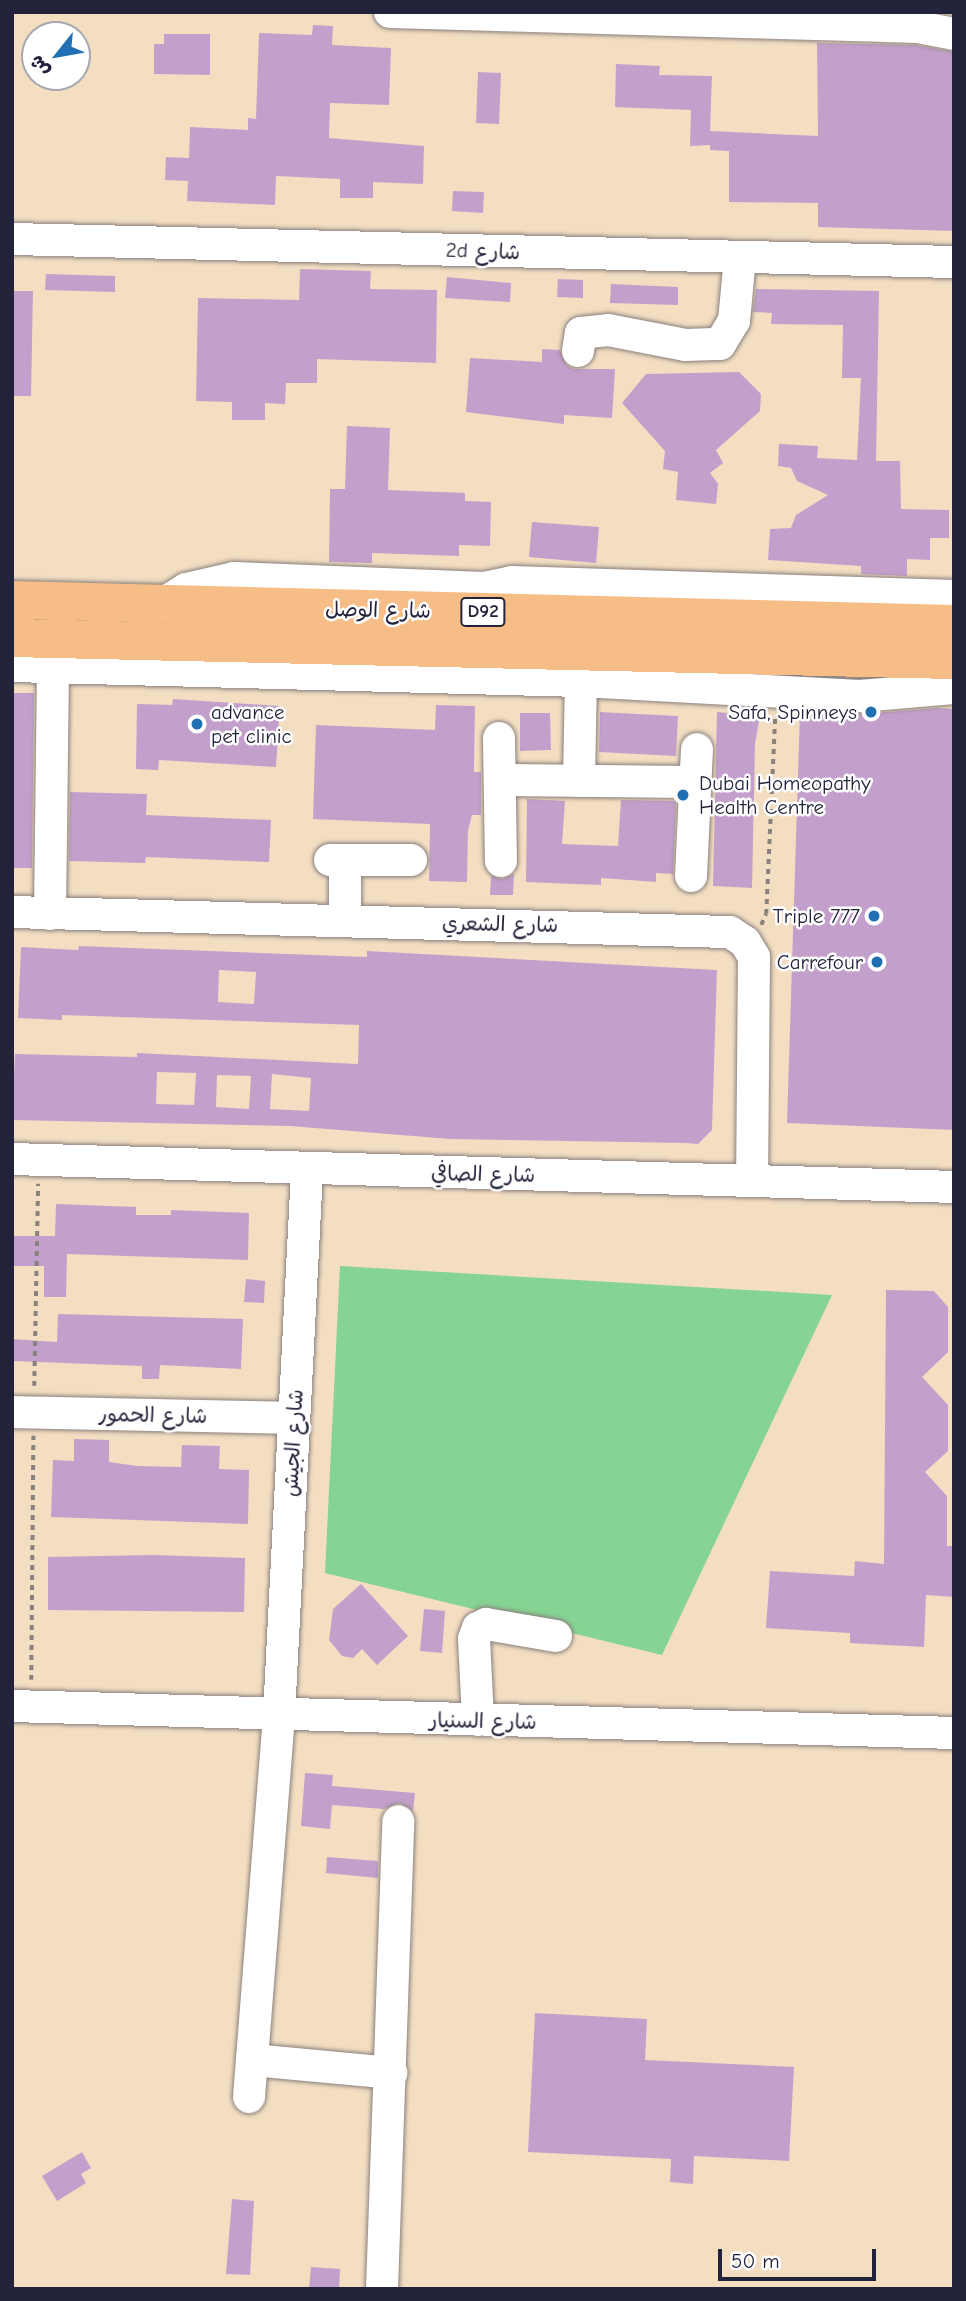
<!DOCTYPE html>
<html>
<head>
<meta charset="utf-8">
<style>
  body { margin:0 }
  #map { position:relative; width:966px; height:2301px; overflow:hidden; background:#f3dec2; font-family:"Comic Neue","Playpen Sans Arabic",sans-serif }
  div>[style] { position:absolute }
  .green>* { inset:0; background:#85d493 }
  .building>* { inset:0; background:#c3a0cc }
  .path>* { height:3.5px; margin-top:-1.75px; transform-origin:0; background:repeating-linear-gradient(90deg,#8a807e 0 5px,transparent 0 10px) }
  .roads { filter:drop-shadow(0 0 2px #8a807e) drop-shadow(0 0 2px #8a807e) }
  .minor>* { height:32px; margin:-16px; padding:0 16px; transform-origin:16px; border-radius:16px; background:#fff }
  .major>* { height:38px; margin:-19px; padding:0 19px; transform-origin:19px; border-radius:19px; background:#f6be86 }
  .dots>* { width:19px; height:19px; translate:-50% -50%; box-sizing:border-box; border:4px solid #fff; border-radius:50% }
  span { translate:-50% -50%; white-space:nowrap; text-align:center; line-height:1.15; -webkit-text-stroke:5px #fff; paint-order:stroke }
  .shield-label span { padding:2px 5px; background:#fff; border:2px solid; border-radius:5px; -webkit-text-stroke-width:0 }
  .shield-label { font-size:19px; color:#22223b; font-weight:700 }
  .street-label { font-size:21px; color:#22223b }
  .poi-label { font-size:21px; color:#22223b }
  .left { translate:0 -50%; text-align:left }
  .right { translate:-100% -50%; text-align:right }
  .frame { position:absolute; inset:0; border:14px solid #22223b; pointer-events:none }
  .north { position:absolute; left:21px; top:21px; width:70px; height:70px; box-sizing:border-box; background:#fff; border:2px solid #a7a7b1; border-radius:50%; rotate:239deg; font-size:19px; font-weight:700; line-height:28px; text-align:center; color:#22223b }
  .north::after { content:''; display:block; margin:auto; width:24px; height:32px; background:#1f6fb2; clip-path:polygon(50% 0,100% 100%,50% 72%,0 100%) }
  .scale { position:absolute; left:718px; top:2249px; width:158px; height:32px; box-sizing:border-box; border:4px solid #22223b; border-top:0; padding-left:9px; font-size:21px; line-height:24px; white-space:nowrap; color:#22223b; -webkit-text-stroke:5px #fff; paint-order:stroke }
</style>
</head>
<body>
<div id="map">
  <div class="green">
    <div style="clip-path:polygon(340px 1266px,832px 1295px,662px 1655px,325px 1573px)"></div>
  </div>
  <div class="building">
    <div style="clip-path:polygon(313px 25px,333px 26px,332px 45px,391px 48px,389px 105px,330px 103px,329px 138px,424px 146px,423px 184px,373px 182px,373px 198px,340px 198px,340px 179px,276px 176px,275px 205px,187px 201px,188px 181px,165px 180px,166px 157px,189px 158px,190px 127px,248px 130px,248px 118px,256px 119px,259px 33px,312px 35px)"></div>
    <div style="clip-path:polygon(164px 34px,210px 34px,210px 75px,154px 74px,154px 44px,164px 44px)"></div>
    <div style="clip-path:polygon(817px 43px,916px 45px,954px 52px,954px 231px,818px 227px,818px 203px,729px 202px,729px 151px,710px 150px,710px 145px,690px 146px,691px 110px,615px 107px,616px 64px,660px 66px,659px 75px,712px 76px,710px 131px,818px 136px)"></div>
    <div style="clip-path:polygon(478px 72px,501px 73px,499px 124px,476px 123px)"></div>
    <div style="clip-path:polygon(453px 191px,484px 192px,483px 213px,452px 211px)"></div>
    <div style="clip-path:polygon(300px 269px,371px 271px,370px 289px,437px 290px,436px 363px,317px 359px,317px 383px,286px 383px,285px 404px,265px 403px,265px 420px,232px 420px,232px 402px,196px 401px,198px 298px,299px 300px)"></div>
    <div style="clip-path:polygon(46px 274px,115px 276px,115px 292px,45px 290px)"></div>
    <div style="clip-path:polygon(447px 277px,511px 283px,510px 302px,445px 298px)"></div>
    <div style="clip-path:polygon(558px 279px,583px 280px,583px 298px,557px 297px)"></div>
    <div style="clip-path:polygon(611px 284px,678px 287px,678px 305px,610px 303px)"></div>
    <div style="clip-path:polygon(756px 289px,879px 291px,876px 461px,900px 461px,901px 509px,949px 510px,949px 538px,930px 538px,930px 560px,907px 559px,907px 576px,861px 574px,861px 566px,768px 560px,770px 529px,791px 528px,796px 515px,828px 495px,797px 481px,791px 468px,778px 466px,779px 444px,818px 446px,817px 458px,857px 460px,861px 378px,842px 378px,843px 325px,771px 324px,772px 313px,753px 312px)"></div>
    <div style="clip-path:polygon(12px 291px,33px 291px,31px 396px,12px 396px)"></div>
    <div style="clip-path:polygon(542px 349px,560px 350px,566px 365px,574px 369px,615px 369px,612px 418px,564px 415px,564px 424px,466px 412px,470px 358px,542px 362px)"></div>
    <div style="clip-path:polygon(739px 372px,761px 394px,760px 411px,716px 450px,723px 463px,710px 473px,718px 484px,716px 504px,676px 500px,678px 472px,663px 469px,665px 451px,622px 403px,646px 374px)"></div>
    <div style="clip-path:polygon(347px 426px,390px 428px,388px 490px,465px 493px,465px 501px,491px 502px,490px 546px,459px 545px,459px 556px,372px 553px,372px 563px,329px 562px,330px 489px,345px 489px)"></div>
    <div style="clip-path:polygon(532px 522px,599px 527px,596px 563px,529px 557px)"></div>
    <div style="clip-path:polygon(12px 693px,34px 693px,32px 868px,12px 868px)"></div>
    <div style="clip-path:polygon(173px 699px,280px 706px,276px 767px,159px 760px,158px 770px,136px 769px,137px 704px,172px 705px)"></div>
    <div style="clip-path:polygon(436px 705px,475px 706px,474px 772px,481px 772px,481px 815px,472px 815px,468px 831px,467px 882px,429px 881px,430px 824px,313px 819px,316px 725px,435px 730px)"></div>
    <div style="clip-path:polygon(936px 708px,954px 709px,954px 1130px,787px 1123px,800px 711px,862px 714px)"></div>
    <div style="clip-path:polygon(600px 712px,678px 716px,676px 756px,599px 752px)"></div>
    <div style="clip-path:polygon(717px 712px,760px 716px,755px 744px,752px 888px,713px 886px)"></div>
    <div style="clip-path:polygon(520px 713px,550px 713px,551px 750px,520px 751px)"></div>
    <div style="clip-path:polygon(70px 792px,147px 794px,146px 815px,271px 820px,269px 862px,146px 857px,145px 863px,69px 861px)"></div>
    <div style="clip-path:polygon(527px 799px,565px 801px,562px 844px,618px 846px,621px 800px,676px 801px,673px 874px,656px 873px,656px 882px,601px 878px,601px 885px,526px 882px)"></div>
    <div style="clip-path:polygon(514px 874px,513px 895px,490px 895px,491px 876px,502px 879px)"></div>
    <div style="clip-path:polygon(evenodd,79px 946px,367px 957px,367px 951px,717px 970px,712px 1130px,698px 1144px,686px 1143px,450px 1139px,290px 1126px,12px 1120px,15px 1054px,137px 1057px,137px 1053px,358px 1064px,359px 1025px,62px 1015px,62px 1020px,18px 1018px,21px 947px,78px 950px,79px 946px,219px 970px,256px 972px,254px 1004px,218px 1002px,219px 970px,79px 946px,157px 1072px,196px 1073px,194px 1105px,156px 1104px,157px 1072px,79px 946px,272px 1074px,311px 1078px,309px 1111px,270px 1109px,272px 1074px,79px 946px,217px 1075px,251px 1076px,249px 1109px,216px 1107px,217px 1075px)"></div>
    <div style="clip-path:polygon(56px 1204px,136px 1207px,136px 1215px,171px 1215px,171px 1210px,249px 1213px,248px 1260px,67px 1254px,66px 1297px,44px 1297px,44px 1266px,12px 1266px,12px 1236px,55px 1236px)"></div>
    <div style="clip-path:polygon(246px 1279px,265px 1281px,264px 1303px,244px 1302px)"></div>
    <div style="clip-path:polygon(886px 1290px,934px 1291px,948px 1307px,948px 1352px,922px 1377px,948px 1405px,948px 1451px,925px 1472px,947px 1496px,947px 1546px,954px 1546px,954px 1597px,926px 1595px,924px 1647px,850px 1643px,850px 1633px,766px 1628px,770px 1571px,854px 1576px,855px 1561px,884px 1564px)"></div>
    <div style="clip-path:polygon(58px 1314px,243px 1319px,241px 1369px,160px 1365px,159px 1379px,142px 1379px,142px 1366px,12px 1361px,12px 1339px,57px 1342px)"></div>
    <div style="clip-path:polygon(74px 1439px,109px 1440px,109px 1462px,137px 1466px,181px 1467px,182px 1445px,220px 1446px,219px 1469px,249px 1470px,248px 1524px,51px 1517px,53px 1460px,74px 1461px)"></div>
    <div style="clip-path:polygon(153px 1555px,245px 1558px,244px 1612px,48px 1610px,48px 1557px)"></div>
    <div style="clip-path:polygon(361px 1584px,408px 1636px,377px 1665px,362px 1649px,353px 1658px,342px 1656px,329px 1640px,333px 1609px)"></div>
    <div style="clip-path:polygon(424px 1609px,445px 1611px,442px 1653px,420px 1651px)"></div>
    <div style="clip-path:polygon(305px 1773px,333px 1775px,332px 1786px,415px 1793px,413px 1811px,399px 1803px,384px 1809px,332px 1805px,330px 1829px,301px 1826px)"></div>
    <div style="clip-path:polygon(327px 1857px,378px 1861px,378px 1878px,326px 1873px)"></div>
    <div style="clip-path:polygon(535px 2013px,647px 2019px,645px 2060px,794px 2067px,789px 2161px,694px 2156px,693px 2184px,670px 2182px,671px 2159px,528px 2152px)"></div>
    <div style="clip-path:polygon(82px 2152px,91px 2168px,81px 2174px,86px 2183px,57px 2201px,42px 2176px)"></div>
    <div style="clip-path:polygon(232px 2199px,254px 2201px,250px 2275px,226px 2274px)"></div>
    <div style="clip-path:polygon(311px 2267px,340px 2269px,339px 2289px,309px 2289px)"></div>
  </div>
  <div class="path">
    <div style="left:761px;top:925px;width:12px;rotate:-66deg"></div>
    <div style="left:766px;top:914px;width:197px;rotate:-87.4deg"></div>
    <div style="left:34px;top:1386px;width:202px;rotate:-88.9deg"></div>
    <div style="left:31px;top:1680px;width:244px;rotate:-89.5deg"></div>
  </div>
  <div class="roads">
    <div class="minor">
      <div style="left:390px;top:12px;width:528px;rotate:1.63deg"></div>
      <div style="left:918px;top:27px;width:37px;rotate:11deg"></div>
      <div style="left:12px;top:239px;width:942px;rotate:1.4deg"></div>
      <div style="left:578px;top:351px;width:18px;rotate:-81deg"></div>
      <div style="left:581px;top:333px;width:27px;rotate:-6deg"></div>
      <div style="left:608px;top:330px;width:79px;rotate:10.9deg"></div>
      <div style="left:686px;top:345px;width:34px;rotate:-2deg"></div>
      <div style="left:720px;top:344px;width:27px;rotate:-59deg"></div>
      <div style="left:734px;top:321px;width:63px;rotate:-84.6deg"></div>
      <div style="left:159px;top:606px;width:32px;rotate:-32deg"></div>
      <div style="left:186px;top:589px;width:49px;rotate:-12.9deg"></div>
      <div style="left:234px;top:578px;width:250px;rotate:2.3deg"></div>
      <div style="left:484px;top:588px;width:29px;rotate:-12deg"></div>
      <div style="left:512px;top:582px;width:442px;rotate:1.8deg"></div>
      <div style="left:12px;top:666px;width:569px;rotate:1.51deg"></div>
      <div style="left:581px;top:681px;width:279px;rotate:3.1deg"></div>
      <div style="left:860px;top:696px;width:94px;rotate:-4.9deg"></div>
      <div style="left:499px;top:738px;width:123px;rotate:89.1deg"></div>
      <div style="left:500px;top:780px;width:196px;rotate:0.6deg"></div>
      <div style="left:579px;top:781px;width:100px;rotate:-88.9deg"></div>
      <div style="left:330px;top:860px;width:81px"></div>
      <div style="left:691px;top:876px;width:127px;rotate:-87.3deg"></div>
      <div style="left:12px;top:912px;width:718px;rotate:1.6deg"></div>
      <div style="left:730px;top:932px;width:18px;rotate:34deg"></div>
      <div style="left:745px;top:942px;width:17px;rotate:59deg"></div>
      <div style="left:754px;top:957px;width:222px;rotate:90.5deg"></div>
      <div style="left:50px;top:914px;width:246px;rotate:-89.3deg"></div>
      <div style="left:345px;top:920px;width:60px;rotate:-90deg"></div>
      <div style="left:12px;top:1159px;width:942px;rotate:1.7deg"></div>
      <div style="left:12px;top:1412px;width:282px;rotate:1.2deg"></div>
      <div style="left:12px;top:1706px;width:942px;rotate:1.64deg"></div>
      <div style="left:478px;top:1720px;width:81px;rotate:-92.8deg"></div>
      <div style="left:474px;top:1639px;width:12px;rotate:-70deg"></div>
      <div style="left:478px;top:1628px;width:9px;rotate:-27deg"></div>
      <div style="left:486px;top:1624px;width:71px;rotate:9.7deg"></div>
      <div style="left:252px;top:2060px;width:140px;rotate:5.3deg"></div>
      <div style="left:249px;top:2097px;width:383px;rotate:-85.5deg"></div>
      <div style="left:279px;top:1715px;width:545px;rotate:-87.05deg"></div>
      <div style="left:382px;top:2289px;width:468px;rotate:-88deg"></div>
    </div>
    <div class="major">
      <div style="left:12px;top:600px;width:942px;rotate:1.46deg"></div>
      <div style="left:12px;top:638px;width:942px;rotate:1.34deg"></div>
    </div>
  </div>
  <div class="dots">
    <div style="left:871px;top:712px;background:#1f6fb2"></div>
    <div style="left:197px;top:724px;background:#1f6fb2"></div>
    <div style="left:683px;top:795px;background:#1f6fb2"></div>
    <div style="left:874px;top:916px;background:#1f6fb2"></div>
    <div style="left:877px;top:962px;background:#1f6fb2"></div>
  </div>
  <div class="shield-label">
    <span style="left:483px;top:612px">D92</span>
  </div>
  <div class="street-label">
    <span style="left:483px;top:251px;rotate:2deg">2d شارع</span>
    <span style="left:378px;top:610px;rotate:1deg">شارع الوصل</span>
    <span style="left:500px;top:924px;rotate:1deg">شارع الشعري</span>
    <span style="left:483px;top:1174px;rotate:1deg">شارع الصافي</span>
    <span style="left:153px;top:1415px;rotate:1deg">شارع الحمور</span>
    <span style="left:293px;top:1443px;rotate:-87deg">شارع الجيش</span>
    <span style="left:483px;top:1721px;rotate:1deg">شارع السنيار</span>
  </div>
  <div class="poi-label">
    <span class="left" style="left:211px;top:724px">advance<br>pet clinic</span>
    <span class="right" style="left:857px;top:712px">Safa, Spinneys</span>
    <span class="left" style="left:699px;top:795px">Dubai Homeopathy<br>Health Centre</span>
    <span class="right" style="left:860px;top:916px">Triple 777</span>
    <span class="right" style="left:863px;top:962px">Carrefour</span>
  </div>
  <div class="frame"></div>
  <div class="north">ش</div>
  <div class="scale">50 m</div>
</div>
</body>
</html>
